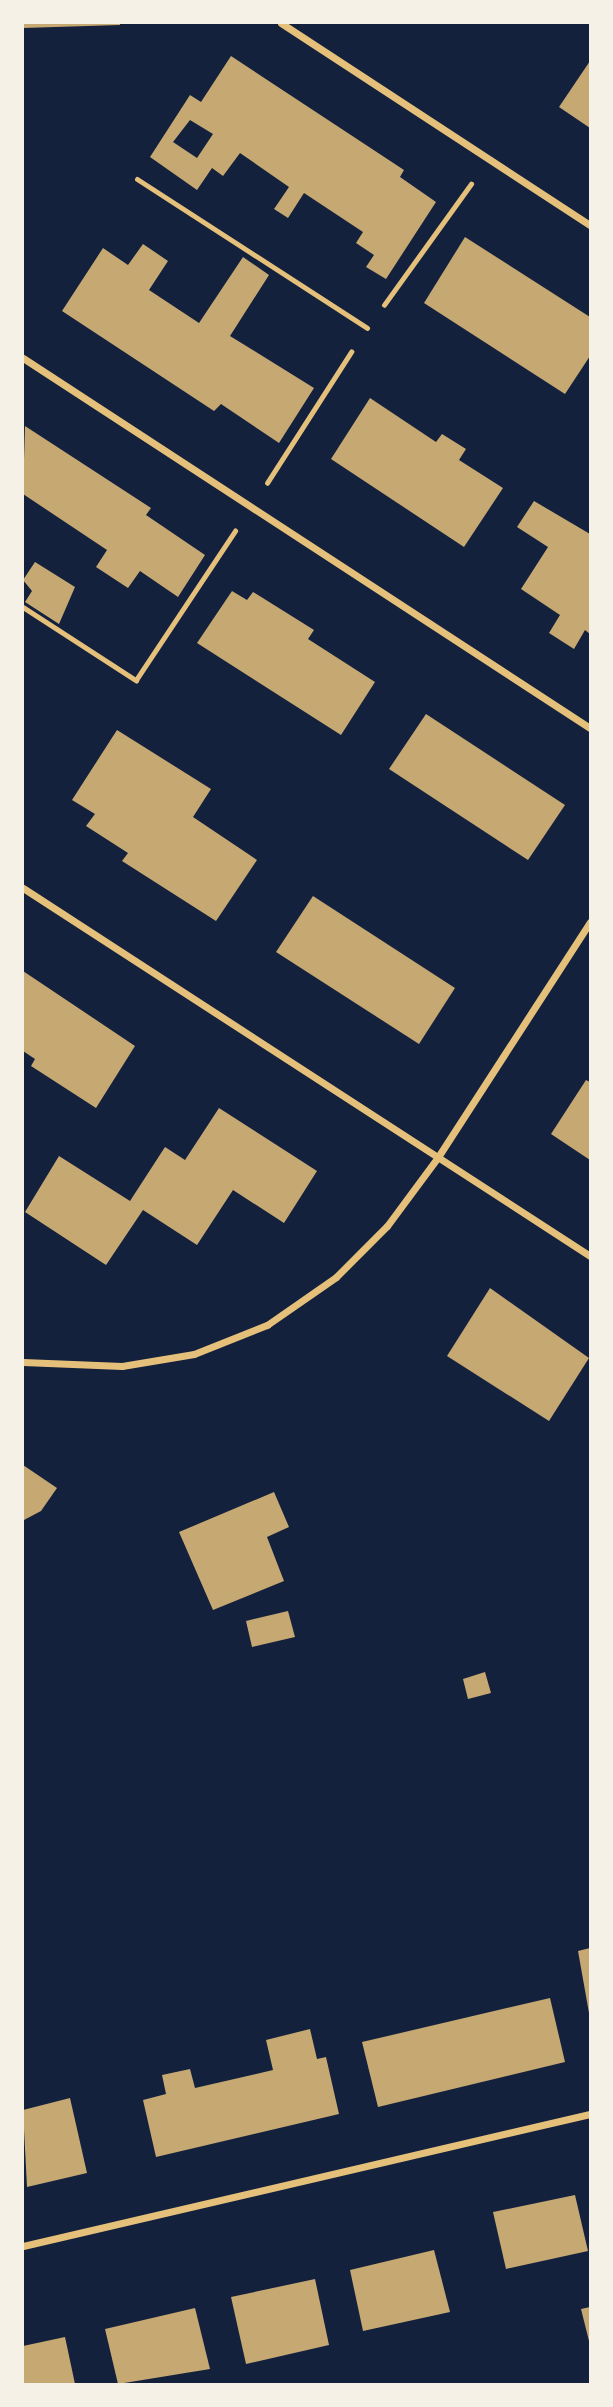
<!DOCTYPE html>
<html>
<head>
<meta charset="utf-8">
<style>
  body { margin:0 }
  #map { position:relative; width:613px; height:2407px; overflow:hidden; background:#14213d; font-family:Karla,sans-serif }
  div>[style] { position:absolute }
  .building>* { inset:0; background:#c6a872 }
  .path>* { height:4.5px; margin:-2.25px; padding:0 2.25px; transform-origin:2.25px; border-radius:2.25px; background:#e5c07b }
  .service>* { height:5px; margin:-2.5px; padding:0 2.5px; transform-origin:2.5px; border-radius:2.5px; background:#e5c07b }
  .minor>* { height:7px; margin:-3.5px; padding:0 3.5px; transform-origin:3.5px; border-radius:3.5px; background:#e5c07b }
  span { translate:-50% -50%; white-space:nowrap; text-align:center; line-height:1.15; -webkit-text-stroke:5px #f6f1e7; paint-order:stroke }
  .frame { position:absolute; inset:0; border:24px solid #f6f1e7; pointer-events:none }
</style>
</head>
<body>
<div id="map">
  <div class="building">
    <div style="clip-path:polygon(23px 23px,120px 23px,120px 25px,23px 28px)"></div>
    <div style="clip-path:polygon(evenodd,231px 56px,404px 170px,400px 177px,436px 202px,386px 279px,366px 267px,374px 255px,356px 243px,363px 232px,304px 193px,288px 218px,274px 209px,289px 187px,240px 153px,223px 176px,212px 168px,197px 190px,150px 157px,190px 95px,201px 102px,231px 56px,190px 120px,213px 134px,197px 158px,173px 142px,190px 120px)"></div>
    <div style="clip-path:polygon(590px 61px,590px 128px,559px 107px)"></div>
    <div style="clip-path:polygon(465px 237px,590px 317px,590px 356px,565px 394px,424px 303px)"></div>
    <div style="clip-path:polygon(143px 244px,168px 261px,149px 290px,199px 323px,243px 257px,269px 275px,230px 336px,314px 388px,279px 443px,221px 404px,214px 411px,62px 311px,103px 248px,128px 265px)"></div>
    <div style="clip-path:polygon(370px 398px,436px 442px,442px 434px,466px 449px,459px 460px,503px 488px,464px 547px,331px 459px)"></div>
    <div style="clip-path:polygon(25px 426px,151px 508px,146px 515px,205px 555px,178px 597px,140px 571px,128px 588px,96px 567px,107px 550px,23px 494px)"></div>
    <div style="clip-path:polygon(534px 501px,590px 534px,590px 634px,585px 630px,574px 649px,549px 633px,560px 615px,521px 589px,548px 547px,517px 527px)"></div>
    <div style="clip-path:polygon(35px 562px,75px 587px,59px 624px,25px 602px,32px 591px,23px 580px)"></div>
    <div style="clip-path:polygon(232px 591px,247px 600px,253px 592px,314px 630px,308px 639px,375px 682px,341px 735px,197px 643px)"></div>
    <div style="clip-path:polygon(426px 714px,565px 805px,528px 860px,389px 769px)"></div>
    <div style="clip-path:polygon(117px 730px,211px 789px,193px 817px,257px 860px,216px 921px,122px 861px,128px 853px,86px 826px,95px 814px,72px 800px)"></div>
    <div style="clip-path:polygon(313px 896px,455px 988px,419px 1044px,276px 952px)"></div>
    <div style="clip-path:polygon(23px 971px,135px 1046px,96px 1108px,31px 1066px,35px 1059px,23px 1051px)"></div>
    <div style="clip-path:polygon(586px 1080px,590px 1082px,590px 1160px,551px 1134px)"></div>
    <div style="clip-path:polygon(219px 1108px,317px 1171px,284px 1223px,233px 1190px,197px 1245px,143px 1210px,106px 1265px,25px 1212px,59px 1156px,130px 1201px,165px 1147px,185px 1160px)"></div>
    <div style="clip-path:polygon(490px 1288px,589px 1358px,549px 1421px,447px 1356px)"></div>
    <div style="clip-path:polygon(23px 1465px,57px 1488px,41px 1511px,24px 1520px)"></div>
    <div style="clip-path:polygon(274px 1492px,289px 1527px,267px 1537px,284px 1581px,213px 1610px,179px 1532px)"></div>
    <div style="clip-path:polygon(288px 1611px,295px 1637px,252px 1647px,246px 1621px)"></div>
    <div style="clip-path:polygon(485px 1672px,491px 1693px,468px 1699px,463px 1679px)"></div>
    <div style="clip-path:polygon(590px 1948px,590px 2013px,589px 2013px,578px 1951px)"></div>
    <div style="clip-path:polygon(550px 1998px,565px 2062px,378px 2107px,362px 2042px)"></div>
    <div style="clip-path:polygon(310px 2029px,317px 2059px,326px 2057px,339px 2114px,156px 2157px,143px 2100px,166px 2094px,162px 2075px,190px 2069px,195px 2088px,273px 2070px,266px 2040px)"></div>
    <div style="clip-path:polygon(70px 2098px,87px 2173px,27px 2187px,23px 2110px)"></div>
    <div style="clip-path:polygon(575px 2195px,588px 2251px,506px 2269px,493px 2212px)"></div>
    <div style="clip-path:polygon(434px 2250px,450px 2312px,363px 2331px,350px 2270px)"></div>
    <div style="clip-path:polygon(315px 2279px,329px 2345px,246px 2364px,231px 2297px)"></div>
    <div style="clip-path:polygon(590px 2307px,590px 2341px,589px 2341px,581px 2309px)"></div>
    <div style="clip-path:polygon(195px 2308px,210px 2369px,118px 2384px,105px 2329px)"></div>
    <div style="clip-path:polygon(65px 2337px,75px 2384px,23px 2384px,23px 2346px)"></div>
  </div>
  <div class="path">
    <div style="left:384px;top:305px;width:149px;rotate:-54.3deg"></div>
    <div style="left:267px;top:483px;width:156px;rotate:-57.3deg"></div>
    <div style="left:23px;top:607px;width:135px;rotate:32.9deg"></div>
    <div style="left:136px;top:680px;width:179px;rotate:-56.4deg"></div>
  </div>
  <div class="service">
    <div style="left:137px;top:179px;width:274px;rotate:32.9deg"></div>
  </div>
  <div class="minor">
    <div style="left:281px;top:23px;width:369px;rotate:33.2deg"></div>
    <div style="left:23px;top:358px;width:677px;rotate:33.13deg"></div>
    <div style="left:23px;top:888px;width:676px;rotate:32.98deg"></div>
    <div style="left:23px;top:1362px;width:99px;rotate:2.3deg"></div>
    <div style="left:122px;top:1366px;width:73px;rotate:-9.5deg"></div>
    <div style="left:194px;top:1354px;width:79px;rotate:-21.7deg"></div>
    <div style="left:267px;top:1325px;width:84px;rotate:-34.8deg"></div>
    <div style="left:336px;top:1277px;width:72px;rotate:-45deg"></div>
    <div style="left:387px;top:1226px;width:86px;rotate:-53.5deg"></div>
    <div style="left:438px;top:1157px;width:280px;rotate:-57.1deg"></div>
    <div style="left:23px;top:2246px;width:582px;rotate:-13.11deg"></div>
  </div>
  <div class="frame"></div>
</div>
</body>
</html>
